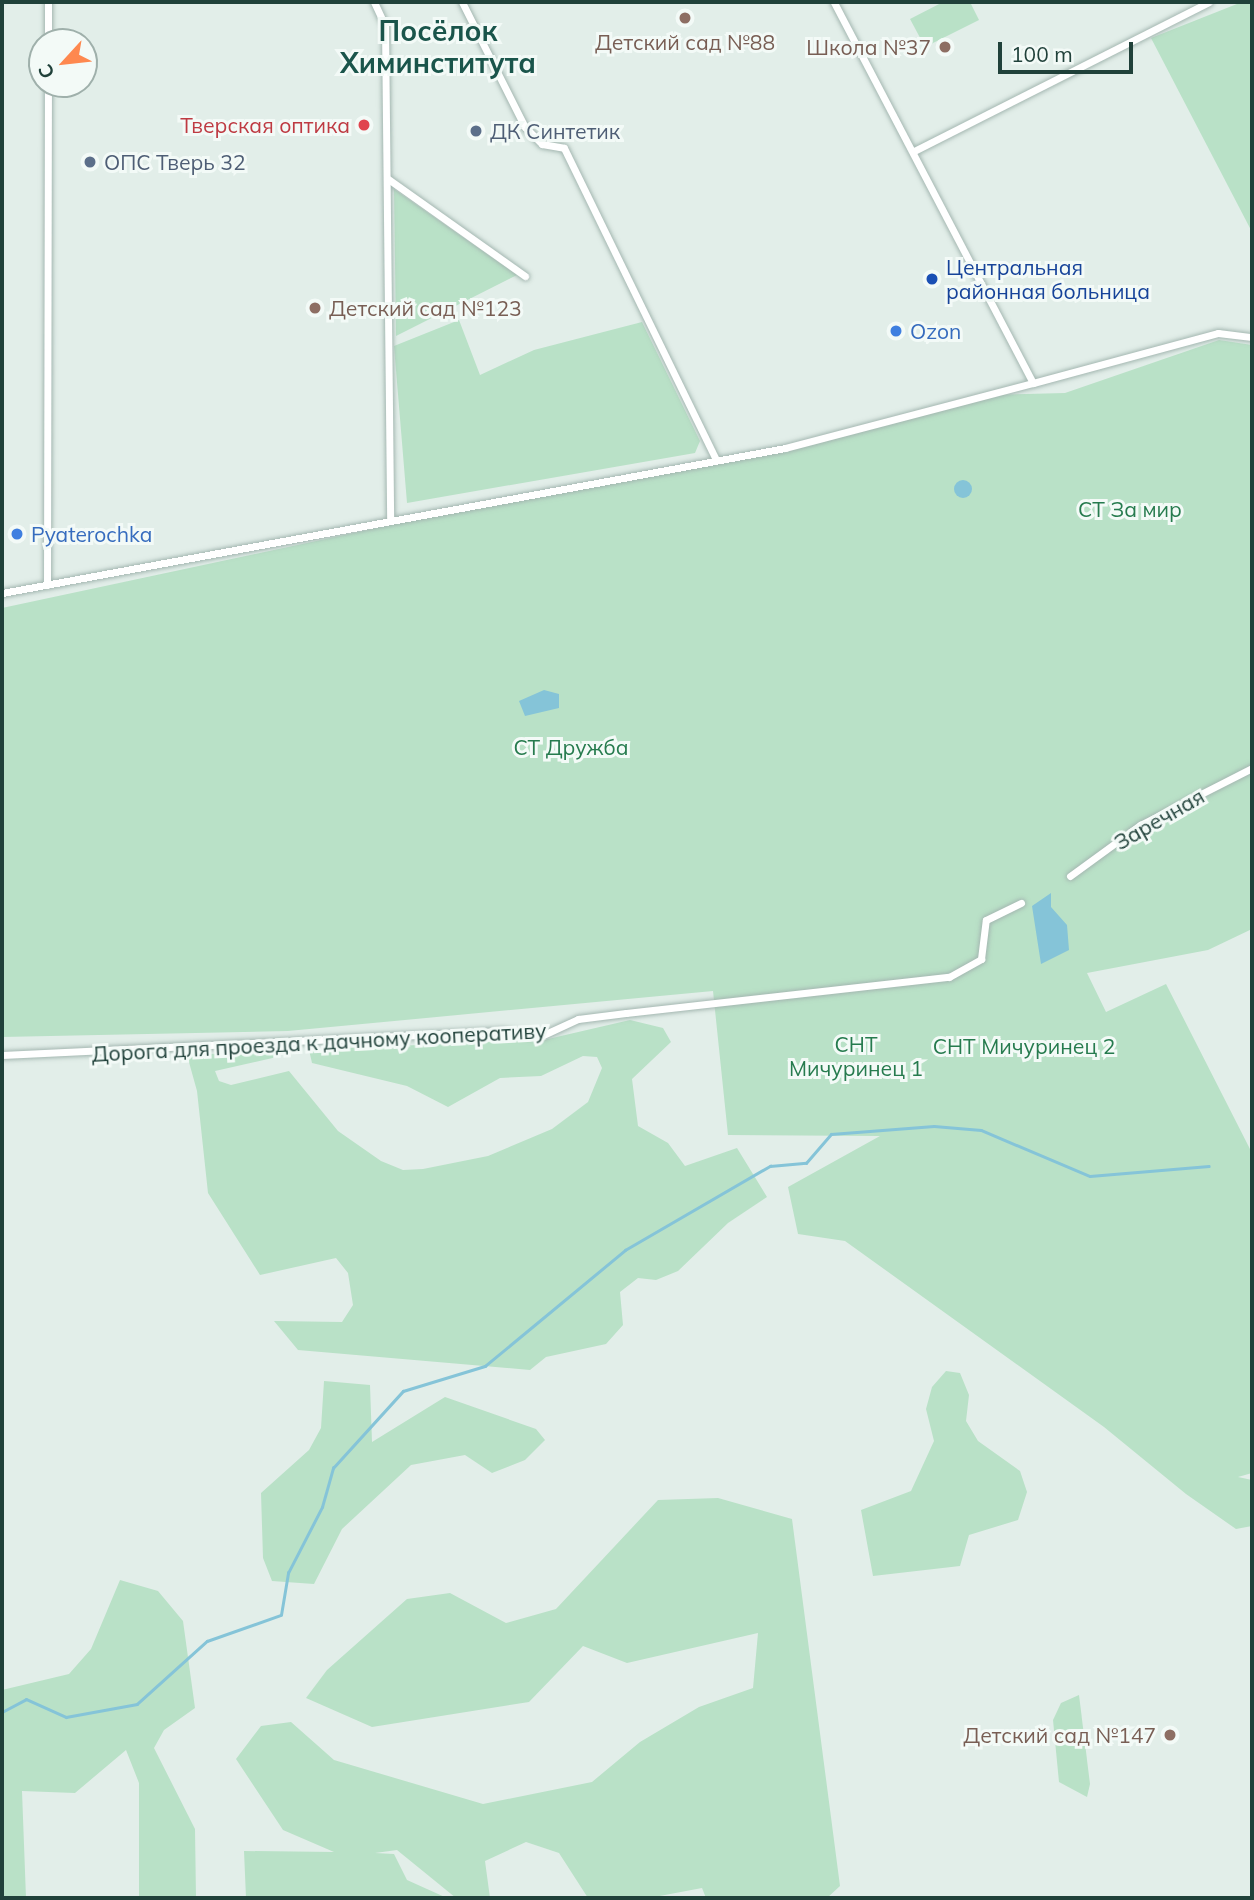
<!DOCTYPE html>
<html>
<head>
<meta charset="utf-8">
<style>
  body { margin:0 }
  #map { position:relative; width:1254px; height:1900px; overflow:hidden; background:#e2eee9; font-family:Mulish,sans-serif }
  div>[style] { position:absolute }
  .green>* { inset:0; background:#b9e1c7 }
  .water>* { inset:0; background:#85c4d8 }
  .round { border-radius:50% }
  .stream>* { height:2.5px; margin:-1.25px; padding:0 1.25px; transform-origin:1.25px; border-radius:1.25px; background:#85c4d8 }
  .roads { filter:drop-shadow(0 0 2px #a4b7b1) drop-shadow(0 0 2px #a4b7b1) }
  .street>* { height:7px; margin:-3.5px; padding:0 3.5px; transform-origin:3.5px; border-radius:3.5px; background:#fff }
  .dots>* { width:19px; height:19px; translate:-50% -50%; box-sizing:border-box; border:4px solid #f3faf7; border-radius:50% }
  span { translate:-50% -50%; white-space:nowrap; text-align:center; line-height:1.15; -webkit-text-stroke:6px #f3faf7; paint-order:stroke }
  .education-label { font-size:21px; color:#785e54 }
  .right { translate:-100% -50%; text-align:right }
  .left { translate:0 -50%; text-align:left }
  .health-label { font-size:21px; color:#be3a42 }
  .service-label { font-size:21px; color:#4e5e75 }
  .transit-label { font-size:21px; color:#164399 }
  .shop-label { font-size:21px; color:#366cbe }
  .park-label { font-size:21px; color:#267b4e }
  .street-label { font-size:21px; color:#20413a }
  .district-label { font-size:28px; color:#1a554b; font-weight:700 }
  .frame { position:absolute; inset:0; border:4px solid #20413a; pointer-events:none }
  .north { position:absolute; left:28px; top:28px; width:70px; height:70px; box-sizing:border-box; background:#f3faf7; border:2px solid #9fb0ab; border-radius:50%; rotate:243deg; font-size:19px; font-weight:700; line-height:28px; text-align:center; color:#20413a }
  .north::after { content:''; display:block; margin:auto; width:24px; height:32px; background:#fe884f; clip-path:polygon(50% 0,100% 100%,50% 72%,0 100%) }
  .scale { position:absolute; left:998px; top:42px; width:135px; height:32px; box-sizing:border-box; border:4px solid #20413a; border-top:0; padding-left:9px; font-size:21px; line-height:24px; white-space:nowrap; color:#20413a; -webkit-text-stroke:5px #f3faf7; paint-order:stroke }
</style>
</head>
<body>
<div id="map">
  <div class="green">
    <div style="clip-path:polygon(943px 2px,970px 2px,979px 20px,925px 47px,910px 19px)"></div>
    <div style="clip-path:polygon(1242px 2px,1252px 2px,1252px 232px,1151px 38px)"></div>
    <div style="clip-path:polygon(394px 189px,517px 275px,396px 336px)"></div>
    <div style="clip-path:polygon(459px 320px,480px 375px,534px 350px,642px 322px,700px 441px,695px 453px,407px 503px,394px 346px)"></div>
    <div style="clip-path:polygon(1219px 340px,1252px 345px,1252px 929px,1208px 950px,1087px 973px,1106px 1012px,1166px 984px,1252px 1153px,1252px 1473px,1238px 1477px,1252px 1480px,1252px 1526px,1236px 1529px,1186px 1494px,1104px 1427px,845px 1241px,798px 1234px,788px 1187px,880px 1136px,728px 1135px,713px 991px,288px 1031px,2px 1037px,2px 608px,560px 489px,779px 451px,986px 395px,1065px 393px)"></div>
    <div style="clip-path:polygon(630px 1020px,663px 1028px,671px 1042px,632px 1079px,638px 1126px,668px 1143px,685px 1166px,737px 1148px,767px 1197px,728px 1223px,678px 1271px,656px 1280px,638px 1278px,620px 1292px,623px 1325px,606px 1344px,546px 1357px,530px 1370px,298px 1350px,274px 1321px,342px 1322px,353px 1305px,348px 1273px,336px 1258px,260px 1275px,208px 1193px,197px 1091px,187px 1055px,273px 1051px,277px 1057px,215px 1071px,219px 1081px,231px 1085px,289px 1071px,338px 1131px,381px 1161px,403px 1170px,423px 1169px,488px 1156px,552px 1129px,588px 1102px,602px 1068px,597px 1057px,583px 1056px,541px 1076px,500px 1078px,448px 1107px,407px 1086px,312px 1063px,309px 1050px,548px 1039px)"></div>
    <div style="clip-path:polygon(946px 1371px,960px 1373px,969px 1395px,966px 1421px,978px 1441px,1020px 1471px,1027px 1492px,1018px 1520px,969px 1535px,960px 1566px,873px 1576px,861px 1510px,911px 1491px,934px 1441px,926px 1409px,932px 1387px)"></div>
    <div style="clip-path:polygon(324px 1381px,370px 1385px,372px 1442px,445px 1397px,536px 1429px,545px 1440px,525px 1460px,492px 1473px,465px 1455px,411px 1465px,342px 1529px,314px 1584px,272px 1581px,263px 1558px,261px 1493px,309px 1450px,321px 1428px)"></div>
    <div style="clip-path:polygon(718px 1498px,792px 1519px,840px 1886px,827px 1898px,706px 1898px,702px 1888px,649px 1898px,588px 1898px,559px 1853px,526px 1842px,485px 1861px,490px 1898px,456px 1898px,397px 1850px,375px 1853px,394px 1854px,407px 1880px,447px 1898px,246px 1898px,244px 1851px,334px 1852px,283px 1830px,236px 1759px,261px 1726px,291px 1722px,334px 1760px,483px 1804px,592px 1782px,640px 1742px,699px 1707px,753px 1688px,758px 1633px,627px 1663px,583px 1646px,529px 1702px,372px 1727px,306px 1698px,327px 1670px,407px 1599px,450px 1593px,506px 1623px,556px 1609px,658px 1500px)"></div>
    <div style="clip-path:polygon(120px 1580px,158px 1591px,183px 1621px,195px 1708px,164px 1730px,154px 1748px,195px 1829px,196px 1898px,139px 1898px,139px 1783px,126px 1750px,75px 1793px,22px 1791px,26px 1898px,2px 1898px,2px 1690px,69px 1674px,91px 1649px)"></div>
    <div style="clip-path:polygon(1079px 1695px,1090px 1784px,1087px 1797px,1059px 1782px,1053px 1720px,1061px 1703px)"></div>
  </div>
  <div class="water">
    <div class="round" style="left:954px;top:480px;width:18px;height:18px"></div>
    <div style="clip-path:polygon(544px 690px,559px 694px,559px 708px,525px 716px,519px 701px)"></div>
    <div style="clip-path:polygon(1051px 893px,1051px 907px,1067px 925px,1069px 950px,1041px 964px,1032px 906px)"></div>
  </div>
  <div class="stream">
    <div style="left:2px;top:1712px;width:27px;rotate:-28deg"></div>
    <div style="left:26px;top:1699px;width:44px;rotate:24.2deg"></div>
    <div style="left:66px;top:1717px;width:72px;rotate:-10.4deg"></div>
    <div style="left:137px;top:1704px;width:94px;rotate:-42deg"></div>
    <div style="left:207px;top:1641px;width:78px;rotate:-19.4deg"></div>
    <div style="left:281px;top:1615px;width:43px;rotate:-80.5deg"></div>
    <div style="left:288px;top:1573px;width:74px;rotate:-62.7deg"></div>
    <div style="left:322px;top:1507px;width:41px;rotate:-74.2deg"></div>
    <div style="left:333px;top:1468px;width:104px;rotate:-47.7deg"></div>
    <div style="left:403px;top:1391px;width:86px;rotate:-17deg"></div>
    <div style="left:485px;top:1366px;width:182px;rotate:-39.6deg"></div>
    <div style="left:625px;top:1250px;width:168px;rotate:-30.1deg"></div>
    <div style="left:770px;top:1166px;width:36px;rotate:-5deg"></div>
    <div style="left:806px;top:1163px;width:38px;rotate:-49deg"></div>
    <div style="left:831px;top:1134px;width:103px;rotate:-4.4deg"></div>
    <div style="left:934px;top:1126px;width:47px;rotate:4.9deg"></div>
    <div style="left:981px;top:1130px;width:118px;rotate:22.9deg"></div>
    <div style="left:1090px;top:1176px;width:119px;rotate:-4.8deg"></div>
  </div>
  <div class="roads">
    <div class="street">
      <div style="left:374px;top:2px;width:26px;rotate:65deg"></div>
      <div style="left:385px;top:26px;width:494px;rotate:89.4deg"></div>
      <div style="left:462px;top:2px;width:140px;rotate:63.3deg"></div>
      <div style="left:525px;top:127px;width:24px;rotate:45deg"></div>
      <div style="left:542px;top:144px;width:22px;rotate:10deg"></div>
      <div style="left:564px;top:148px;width:347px;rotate:64deg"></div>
      <div style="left:48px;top:42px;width:40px;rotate:-90deg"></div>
      <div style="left:914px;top:151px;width:330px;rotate:-26.8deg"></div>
      <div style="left:388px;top:179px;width:168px;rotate:35.3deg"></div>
      <div style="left:1033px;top:383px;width:192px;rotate:-15.1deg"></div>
      <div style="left:1218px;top:333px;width:34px;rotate:7deg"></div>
      <div style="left:47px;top:585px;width:501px;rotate:-89.89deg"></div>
      <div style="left:2px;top:593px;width:796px;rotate:-10.49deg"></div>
      <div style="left:785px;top:448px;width:256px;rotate:-14.7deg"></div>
      <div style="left:1033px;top:383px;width:430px;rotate:-117.6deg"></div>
      <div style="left:1070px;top:876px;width:87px;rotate:-36.1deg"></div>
      <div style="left:1140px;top:825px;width:126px;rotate:-27deg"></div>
      <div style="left:2px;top:1055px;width:501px;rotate:-2.75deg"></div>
      <div style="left:502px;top:1031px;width:39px;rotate:7deg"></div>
      <div style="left:541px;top:1036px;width:41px;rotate:-24.7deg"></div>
      <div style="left:578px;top:1019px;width:48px;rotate:-7.1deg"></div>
      <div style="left:626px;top:1013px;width:325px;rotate:-6.4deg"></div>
      <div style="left:949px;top:977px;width:37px;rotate:-29deg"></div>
      <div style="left:981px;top:959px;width:39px;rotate:-83deg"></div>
      <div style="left:986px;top:920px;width:39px;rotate:-26deg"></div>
    </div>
  </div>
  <div class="dots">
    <div style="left:685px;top:18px;background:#8d6e63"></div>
    <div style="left:945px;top:47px;background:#8d6e63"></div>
    <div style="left:364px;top:125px;background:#e0444e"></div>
    <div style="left:476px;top:131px;background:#5c6f8a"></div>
    <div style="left:90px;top:162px;background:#5c6f8a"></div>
    <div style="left:932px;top:279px;background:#1a4fb4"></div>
    <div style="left:315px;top:308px;background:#8d6e63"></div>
    <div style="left:896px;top:331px;background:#3f7fe0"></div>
    <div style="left:17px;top:534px;background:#3f7fe0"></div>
    <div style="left:1170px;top:1735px;background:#8d6e63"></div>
  </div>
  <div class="education-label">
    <span style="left:685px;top:42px">Детский сад №88</span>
    <span class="right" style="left:931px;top:47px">Школа №37</span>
    <span class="left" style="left:329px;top:308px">Детский сад №123</span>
    <span class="right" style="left:1156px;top:1735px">Детский сад №147</span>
  </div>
  <div class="health-label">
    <span class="right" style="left:350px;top:125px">Тверская оптика</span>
  </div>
  <div class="service-label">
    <span class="left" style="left:490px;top:131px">ДК Синтетик</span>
    <span class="left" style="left:104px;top:162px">ОПС Тверь 32</span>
  </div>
  <div class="transit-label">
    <span class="left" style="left:946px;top:279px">Центральная<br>районная больница</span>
  </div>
  <div class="shop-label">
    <span class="left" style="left:910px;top:331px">Ozon</span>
    <span class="left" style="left:31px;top:534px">Pyaterochka</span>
  </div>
  <div class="park-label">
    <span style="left:1130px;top:509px">СТ За мир</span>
    <span style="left:571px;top:747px">СТ Дружба</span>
    <span style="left:856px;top:1056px">СНТ<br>Мичуринец 1</span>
    <span style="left:1024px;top:1046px">СНТ Мичуринец 2</span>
  </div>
  <div class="street-label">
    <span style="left:1159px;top:819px;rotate:-30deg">Заречная</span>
    <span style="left:319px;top:1042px;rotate:-3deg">Дорога для проезда к дачному кооперативу</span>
  </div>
  <div class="district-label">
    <span style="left:438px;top:47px">Посёлок<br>Химинститута</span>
  </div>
  <div class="frame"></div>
  <div class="north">С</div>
  <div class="scale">100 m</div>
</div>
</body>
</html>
